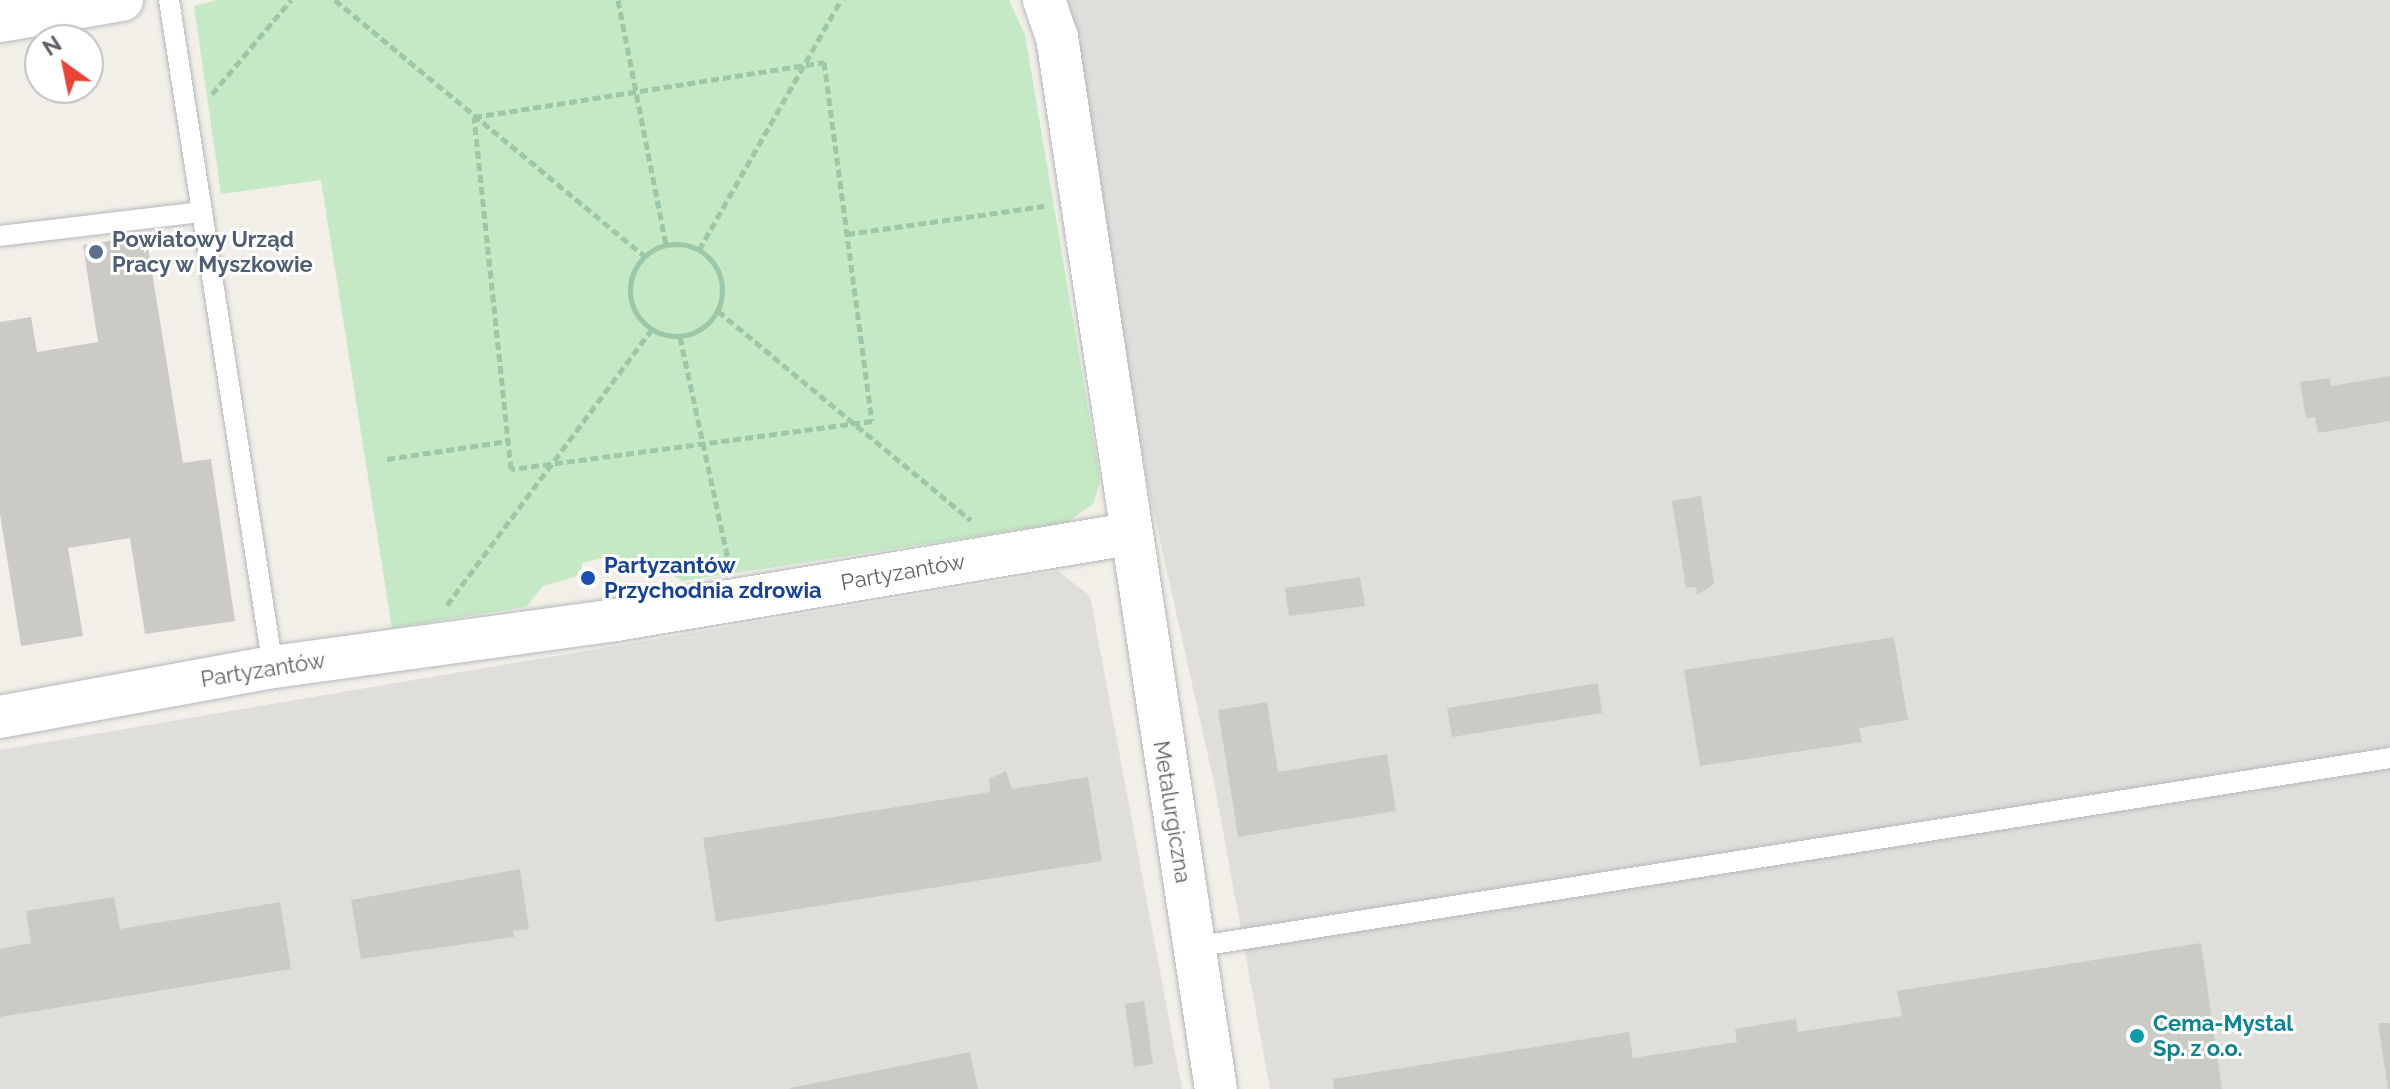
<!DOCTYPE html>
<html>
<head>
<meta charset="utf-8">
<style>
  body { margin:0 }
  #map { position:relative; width:2390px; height:1089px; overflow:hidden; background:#f1efe8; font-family:Raleway,sans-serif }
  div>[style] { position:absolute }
  .industrial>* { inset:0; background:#e0deda }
  .green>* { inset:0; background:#c5e8c5 }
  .building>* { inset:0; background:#cccac5 }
  .path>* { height:5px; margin-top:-2.5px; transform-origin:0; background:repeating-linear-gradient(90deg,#9cc7a9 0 8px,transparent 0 12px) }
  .path>.ring { margin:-2.5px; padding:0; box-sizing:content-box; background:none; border:5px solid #9cc7a9; border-radius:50% }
  .roads { filter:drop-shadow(0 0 2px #b5b8bc) drop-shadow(0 0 2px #b5b8bc) }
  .service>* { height:20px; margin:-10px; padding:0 10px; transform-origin:10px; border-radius:10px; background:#fff }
  .minor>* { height:42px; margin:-21px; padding:0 21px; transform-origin:21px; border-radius:21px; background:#fff }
  .dots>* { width:22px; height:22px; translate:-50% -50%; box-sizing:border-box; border:4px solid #fff; border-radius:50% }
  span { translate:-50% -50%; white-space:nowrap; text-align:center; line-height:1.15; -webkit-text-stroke:6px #fff; paint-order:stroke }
  .service-label { font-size:22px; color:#4e5e75; font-weight:700 }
  .left { translate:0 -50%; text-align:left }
  .transit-label { font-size:22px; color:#164399; font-weight:700 }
  .street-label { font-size:22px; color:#5f6368 }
  .culture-label { font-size:22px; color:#0d838f; font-weight:700 }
  .north { position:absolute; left:24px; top:24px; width:80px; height:80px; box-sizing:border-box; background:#fff; border:2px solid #bfc1c3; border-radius:50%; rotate:327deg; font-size:22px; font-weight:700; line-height:32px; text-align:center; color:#5f6368 }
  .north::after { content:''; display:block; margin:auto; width:28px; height:36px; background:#ea4335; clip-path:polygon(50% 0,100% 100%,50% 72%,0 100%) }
</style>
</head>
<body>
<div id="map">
  <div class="industrial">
    <div style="clip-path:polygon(1068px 0,2390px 0,2390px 1089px,1270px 1089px,1215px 787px,1138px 441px)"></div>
    <div style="clip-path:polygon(1058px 571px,1090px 596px,1182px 1089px,0 1089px,0 750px)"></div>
  </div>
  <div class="green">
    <div style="clip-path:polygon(217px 0,1009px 0,1025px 35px,1100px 479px,1094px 503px,1068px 522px,683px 581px,656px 566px,624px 571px,619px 554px,582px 563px,581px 575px,543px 586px,526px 607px,392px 628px,321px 180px,221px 194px,194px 6px)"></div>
  </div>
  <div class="building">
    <div style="clip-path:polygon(146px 235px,183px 463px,211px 459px,235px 621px,145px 634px,130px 538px,68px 548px,83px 636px,21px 646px,0 514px,0 322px,31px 317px,37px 352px,98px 342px,83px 245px)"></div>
    <div style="clip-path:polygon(2390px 376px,2390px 421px,2318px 433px,2315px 417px,2306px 418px,2300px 382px,2330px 378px,2331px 386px)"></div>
    <div style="clip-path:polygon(1701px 496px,1714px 584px,1697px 595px,1696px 587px,1686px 588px,1672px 501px)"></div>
    <div style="clip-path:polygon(1360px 577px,1365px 606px,1289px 616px,1285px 588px)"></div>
    <div style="clip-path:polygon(1894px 637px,1908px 720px,1859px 728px,1862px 742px,1700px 766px,1684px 670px)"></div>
    <div style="clip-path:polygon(1598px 683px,1602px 713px,1452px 737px,1447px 708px)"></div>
    <div style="clip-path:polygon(1267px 702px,1278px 772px,1387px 754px,1396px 811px,1238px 837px,1218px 710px)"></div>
    <div style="clip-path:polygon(1006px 771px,1012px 789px,1088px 777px,1102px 861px,716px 922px,703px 838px,990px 792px,989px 779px)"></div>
    <div style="clip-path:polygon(520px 869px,529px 929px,513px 931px,514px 937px,361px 959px,351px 900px)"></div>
    <div style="clip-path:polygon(114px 897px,120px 929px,280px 902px,291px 969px,0 1017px,0 949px,31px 943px,26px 911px)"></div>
    <div style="clip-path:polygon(2201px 943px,2222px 1089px,1334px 1089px,1333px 1079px,1629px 1032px,1633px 1058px,1737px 1042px,1735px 1029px,1796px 1019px,1798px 1032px,1902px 1016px,1897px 991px)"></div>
    <div style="clip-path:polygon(1144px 1001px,1153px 1064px,1134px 1067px,1125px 1004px)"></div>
    <div style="clip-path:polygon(2378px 1023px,2390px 1023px,2390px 1089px,2388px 1089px)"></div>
    <div style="clip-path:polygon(970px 1052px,978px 1089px,790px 1089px,790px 1088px)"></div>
  </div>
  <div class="path">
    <div style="left:335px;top:0;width:401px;rotate:39.6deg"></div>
    <div style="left:618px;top:0;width:249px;rotate:78.9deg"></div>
    <div style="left:824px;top:62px;width:362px;rotate:82.4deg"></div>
    <div style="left:872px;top:421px;width:364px;rotate:172.4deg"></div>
    <div style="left:511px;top:469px;width:354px;rotate:-96deg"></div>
    <div style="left:474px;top:117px;width:354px;rotate:-8.9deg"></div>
    <div style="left:212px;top:94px;width:123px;rotate:-50deg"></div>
    <div style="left:847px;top:234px;width:199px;rotate:-8.1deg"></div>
    <div class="ring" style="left:630px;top:244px;width:87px;height:87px"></div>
    <div style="left:699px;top:250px;width:288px;rotate:-60.4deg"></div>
    <div style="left:718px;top:311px;width:328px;rotate:39.6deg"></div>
    <div style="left:680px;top:337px;width:232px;rotate:77.8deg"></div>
    <div style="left:387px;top:459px;width:122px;rotate:-8.5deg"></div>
    <div style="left:447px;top:605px;width:342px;rotate:-53.4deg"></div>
  </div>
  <div class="roads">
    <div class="service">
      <div style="left:169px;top:0;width:675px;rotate:81.14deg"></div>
      <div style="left:0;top:236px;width:202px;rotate:-6.8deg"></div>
      <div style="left:1194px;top:947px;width:1211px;rotate:-8.98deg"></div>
    </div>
    <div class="minor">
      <div style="left:1044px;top:0;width:39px;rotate:71deg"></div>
      <div style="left:1057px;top:37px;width:1064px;rotate:81.41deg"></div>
      <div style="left:0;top:21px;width:124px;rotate:-9.8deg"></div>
      <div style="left:0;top:717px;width:278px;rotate:-10.4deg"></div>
      <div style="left:273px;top:667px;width:346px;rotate:-7.8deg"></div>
      <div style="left:616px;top:620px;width:520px;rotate:-9.52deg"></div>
    </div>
  </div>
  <div class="dots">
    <div style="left:96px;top:252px;background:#5c6f8a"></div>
    <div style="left:588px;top:578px;background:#1a4fb4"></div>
    <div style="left:2137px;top:1036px;background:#0f9aa8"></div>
  </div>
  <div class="service-label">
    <span class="left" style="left:112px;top:252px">Powiatowy Urząd<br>Pracy w Myszkowie</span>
  </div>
  <div class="transit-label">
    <span class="left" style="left:604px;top:578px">Partyzantów<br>Przychodnia zdrowia</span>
  </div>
  <div class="street-label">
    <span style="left:903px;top:572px;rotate:-10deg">Partyzantów</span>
    <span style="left:263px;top:670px;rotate:-9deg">Partyzantów</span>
    <span style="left:1172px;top:812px;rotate:81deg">Metalurgiczna</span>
  </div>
  <div class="culture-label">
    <span class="left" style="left:2153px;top:1036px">Cema-Mystal<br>Sp. z o.o.</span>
  </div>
  <div class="north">N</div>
</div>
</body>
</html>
